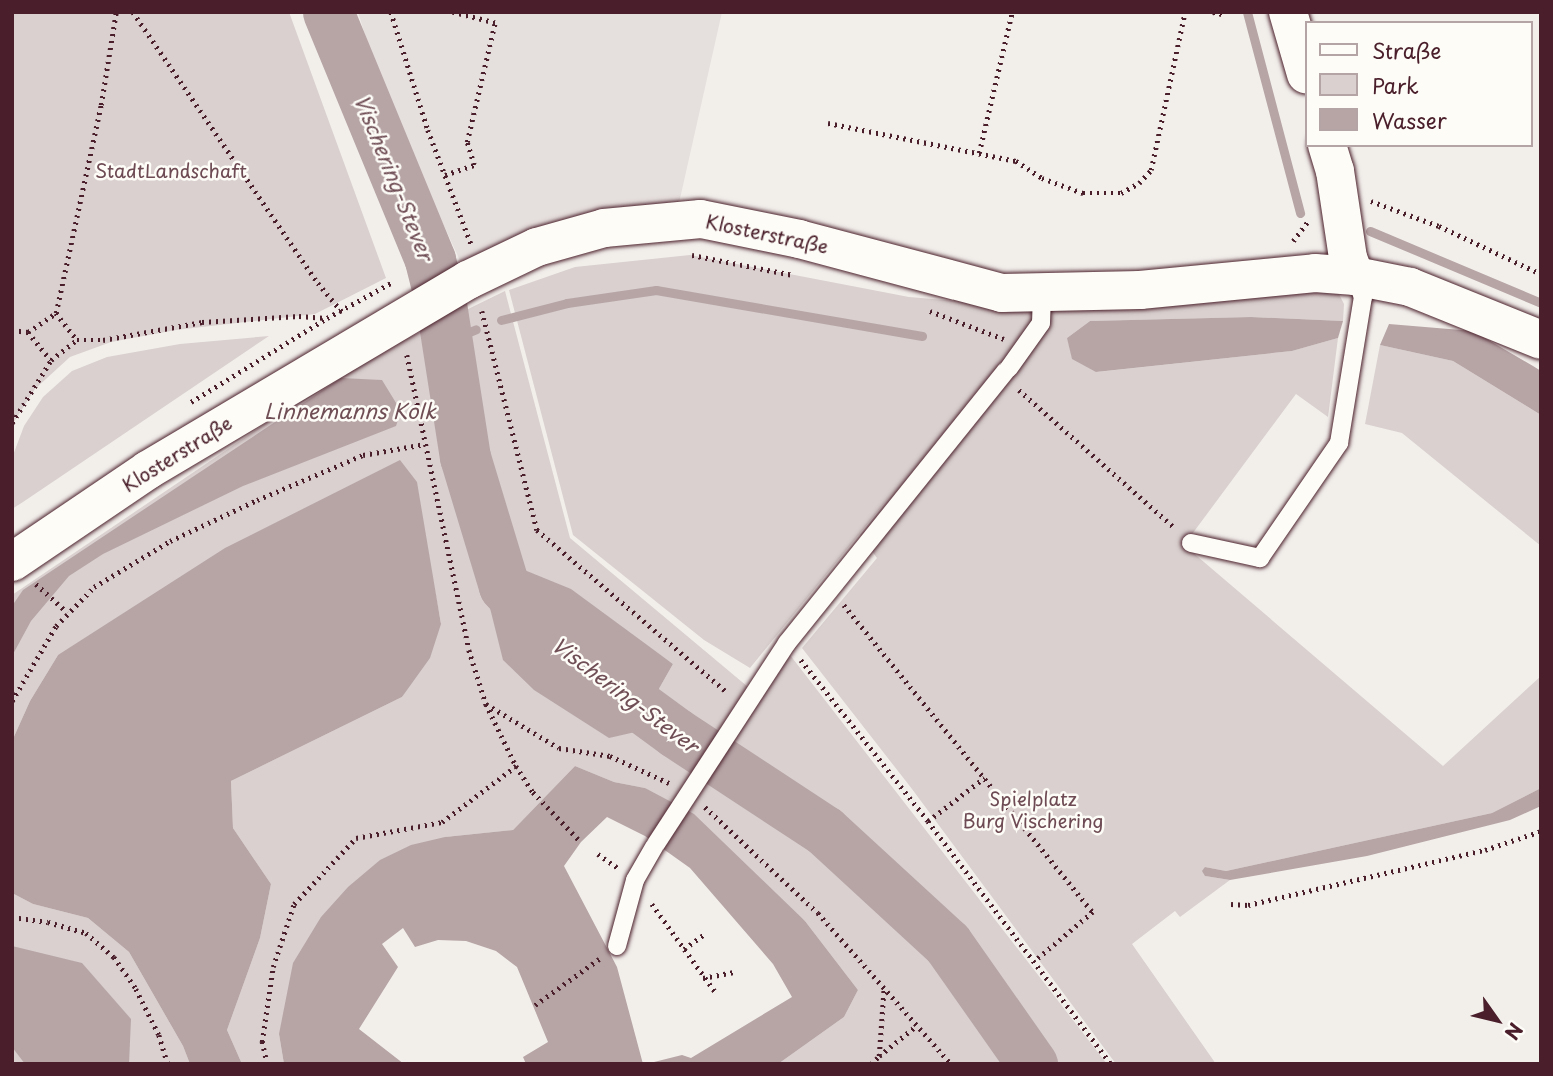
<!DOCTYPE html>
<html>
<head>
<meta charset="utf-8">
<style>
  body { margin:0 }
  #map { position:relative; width:1553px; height:1076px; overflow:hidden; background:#f2efeb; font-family:"Playpen Sans",sans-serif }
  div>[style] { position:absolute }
  .built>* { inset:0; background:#e5dfdd }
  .green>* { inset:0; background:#d9d0cf }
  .water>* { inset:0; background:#b7a5a6 }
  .stream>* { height:9px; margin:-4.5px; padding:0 4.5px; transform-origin:4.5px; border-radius:4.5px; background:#b7a5a6 }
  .river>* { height:51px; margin:-25.5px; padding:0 25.5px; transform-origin:25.5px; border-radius:25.5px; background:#b7a5a6 }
  .path>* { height:4.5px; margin-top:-2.25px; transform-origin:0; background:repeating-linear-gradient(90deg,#4a1f2b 0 2px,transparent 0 7px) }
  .roads { filter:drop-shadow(0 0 2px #4a1f2b) drop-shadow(0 0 2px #4a1f2b) }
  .lane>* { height:18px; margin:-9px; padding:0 9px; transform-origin:9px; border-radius:9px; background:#fdfcf7 }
  .secondary>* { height:38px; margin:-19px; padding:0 19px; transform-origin:19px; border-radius:19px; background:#fdfcf7 }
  span { translate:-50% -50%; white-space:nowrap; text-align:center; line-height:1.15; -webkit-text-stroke:5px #fdfcf7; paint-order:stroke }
  .park-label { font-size:19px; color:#6e4b54 }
  .street-label { font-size:19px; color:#4a1f2b }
  .water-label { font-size:21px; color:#704e56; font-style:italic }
  .frame { position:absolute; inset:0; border:14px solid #4a1f2b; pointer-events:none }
  .legend { position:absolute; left:1305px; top:21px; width:228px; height:126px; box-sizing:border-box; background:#fdfcf7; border:2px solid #b5a4a5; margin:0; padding:9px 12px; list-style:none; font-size:21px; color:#4a1f2b }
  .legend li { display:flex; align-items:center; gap:14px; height:35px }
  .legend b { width:35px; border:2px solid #b5a4a5 }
  .north { position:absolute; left:1462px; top:985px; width:70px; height:70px; -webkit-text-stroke:5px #fdfcf7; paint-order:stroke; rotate:124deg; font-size:19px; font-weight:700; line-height:28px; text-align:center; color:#4a1f2b }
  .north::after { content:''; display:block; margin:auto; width:24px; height:32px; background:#4a1f2b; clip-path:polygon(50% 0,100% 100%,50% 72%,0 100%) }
</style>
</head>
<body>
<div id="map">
  <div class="built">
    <div style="clip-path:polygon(358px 12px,722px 12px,677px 212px,462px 265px,381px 88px)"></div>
  </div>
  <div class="green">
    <div style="clip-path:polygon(12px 12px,289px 12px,386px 278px,315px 314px,176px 330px,111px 342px,70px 357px,35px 389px,12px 425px)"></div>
    <div style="clip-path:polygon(690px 255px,909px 297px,1039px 308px,1327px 287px,1338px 292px,1344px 304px,1343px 321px,1251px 317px,1090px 321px,1067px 338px,1097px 372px,1292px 351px,1338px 338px,1328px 417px,1296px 394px,1184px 545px,1443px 766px,1541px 676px,1541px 788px,1492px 813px,1226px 871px,1205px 867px,1205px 876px,1230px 880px,1180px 917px,1175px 911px,1132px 944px,1216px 1064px,1116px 1064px,912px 789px,802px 648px,877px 558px,860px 535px,896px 489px,750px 668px,704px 640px,573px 535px,509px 290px,575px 267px)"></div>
    <div style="clip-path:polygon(evenodd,505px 291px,570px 538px,760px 697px,790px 655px,1107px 1064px,778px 1064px,844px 1017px,858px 990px,805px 921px,645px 788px,614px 782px,575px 766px,513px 830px,445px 837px,279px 1034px,284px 1064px,242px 1064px,227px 1030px,260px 938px,271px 884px,233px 828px,231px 781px,402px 697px,441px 623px,429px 559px,58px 655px,30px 701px,12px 741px,12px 595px,349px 367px,505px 291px,632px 635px,673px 664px,652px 701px,684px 721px,665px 749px,644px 730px,632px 635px)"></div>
    <div style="clip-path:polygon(269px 336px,23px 502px,12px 509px,12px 458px,24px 426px,43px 397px,72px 371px,107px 357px,180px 344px)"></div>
    <div style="clip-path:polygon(1380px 345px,1453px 361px,1541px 415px,1541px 546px,1402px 433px,1365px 424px)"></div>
    <div style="clip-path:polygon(12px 893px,33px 904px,88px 918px,129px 952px,183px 1046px,190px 1064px,12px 1064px)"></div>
  </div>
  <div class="water">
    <div style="clip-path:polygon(1251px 317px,1343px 321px,1338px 338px,1292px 351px,1096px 372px,1072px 359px,1067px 338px,1090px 321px)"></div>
    <div style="clip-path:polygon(1389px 324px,1473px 331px,1533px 366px,1541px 371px,1541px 415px,1453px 361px,1380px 345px)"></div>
    <div style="clip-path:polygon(341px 378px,382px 380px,401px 411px,396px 426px,243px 486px,103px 554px,69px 576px,31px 621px,12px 656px,12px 606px,23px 590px)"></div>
    <div style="clip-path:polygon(400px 460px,417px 482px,441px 624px,430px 658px,402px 697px,231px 781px,233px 828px,271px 884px,260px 938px,227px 1030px,242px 1064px,190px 1064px,183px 1046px,129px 952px,88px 918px,33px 904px,12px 893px,12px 741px,30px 701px,58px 655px,225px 548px)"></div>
    <div style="clip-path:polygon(517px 567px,571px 589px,673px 664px,652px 701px,684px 720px,665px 749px,644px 730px,609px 738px,534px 690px,503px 660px,490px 608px)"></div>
    <div style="clip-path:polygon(575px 766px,614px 782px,645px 788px,694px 814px,805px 921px,858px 990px,844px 1017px,778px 1064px,646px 1064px,682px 1055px,691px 1058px,792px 997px,773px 964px,690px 868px,645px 836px,607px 817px,581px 842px,564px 866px,617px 967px,643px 1064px,526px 1064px,523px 1057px,548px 1042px,517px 967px,496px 951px,466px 941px,438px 940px,415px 947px,403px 928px,382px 944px,398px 967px,359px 1029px,404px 1064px,284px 1064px,279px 1034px,293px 963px,321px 917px,348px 887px,380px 860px,411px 845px,445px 837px,513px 830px)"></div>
    <div style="clip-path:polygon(1541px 788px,1541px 806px,1510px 820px,1367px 856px,1230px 880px,1205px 876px,1202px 871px,1205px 867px,1226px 871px,1492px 813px)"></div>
    <div style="clip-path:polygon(12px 946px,82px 963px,131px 1019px,129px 1064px,25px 1064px,12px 1047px)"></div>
  </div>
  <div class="stream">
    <div style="left:1247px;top:12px;width:208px;rotate:75.2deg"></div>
    <div style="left:1370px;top:231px;width:186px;rotate:22.8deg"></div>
    <div style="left:501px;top:320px;width:68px;rotate:-14.4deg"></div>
    <div style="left:567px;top:303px;width:90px;rotate:-8.3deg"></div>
    <div style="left:656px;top:290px;width:270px;rotate:9.8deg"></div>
    <div style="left:447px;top:341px;width:31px;rotate:-22deg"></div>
  </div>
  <div class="river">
    <div style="left:328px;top:12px;width:268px;rotate:67.6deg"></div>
    <div style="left:430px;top:260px;width:45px;rotate:76deg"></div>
    <div style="left:441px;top:304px;width:155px;rotate:81.1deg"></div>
    <div style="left:465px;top:457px;width:135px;rotate:73.2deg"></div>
    <div style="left:504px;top:586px;width:69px;rotate:48.5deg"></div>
    <div style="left:620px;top:692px;width:69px;rotate:36.2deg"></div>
    <div style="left:676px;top:733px;width:178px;rotate:33.3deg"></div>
    <div style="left:825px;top:831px;width:166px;rotate:42.6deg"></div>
    <div style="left:947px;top:943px;width:148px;rotate:54.9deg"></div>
  </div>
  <div class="path">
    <div style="left:133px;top:12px;width:328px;rotate:55.7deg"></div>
    <div style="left:318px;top:283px;width:39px;rotate:50deg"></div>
    <div style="left:391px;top:12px;width:124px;rotate:72.6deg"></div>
    <div style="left:428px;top:130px;width:122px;rotate:69.3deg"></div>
    <div style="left:1213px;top:12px;width:13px;rotate:13deg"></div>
    <div style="left:828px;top:123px;width:192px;rotate:11.4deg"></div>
    <div style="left:1016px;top:161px;width:31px;rotate:33deg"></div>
    <div style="left:1042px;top:178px;width:44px;rotate:20.1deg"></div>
    <div style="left:1083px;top:193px;width:38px"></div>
    <div style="left:1121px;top:193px;width:21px;rotate:-29deg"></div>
    <div style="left:1139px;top:183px;width:18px;rotate:-47deg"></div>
    <div style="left:1151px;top:170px;width:162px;rotate:-77.9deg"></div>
    <div style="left:979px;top:153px;width:145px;rotate:-76.8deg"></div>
    <div style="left:445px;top:175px;width:31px;rotate:-19deg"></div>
    <div style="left:474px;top:165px;width:24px;rotate:-107deg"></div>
    <div style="left:467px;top:142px;width:122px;rotate:-76.8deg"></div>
    <div style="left:495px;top:23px;width:44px;rotate:-165.7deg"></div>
    <div style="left:1371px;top:201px;width:72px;rotate:20.2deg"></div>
    <div style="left:1439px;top:226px;width:113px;rotate:25.2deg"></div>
    <div style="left:1293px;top:241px;width:25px;rotate:-53deg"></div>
    <div style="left:692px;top:255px;width:103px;rotate:11.2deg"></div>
    <div style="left:482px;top:311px;width:226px;rotate:75.9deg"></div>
    <div style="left:537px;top:530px;width:251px;rotate:40.5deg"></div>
    <div style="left:930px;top:311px;width:79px;rotate:20.7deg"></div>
    <div style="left:56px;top:313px;width:34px;rotate:52deg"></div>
    <div style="left:12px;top:330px;width:16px;rotate:7deg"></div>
    <div style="left:28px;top:332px;width:36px;rotate:51deg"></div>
    <div style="left:28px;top:332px;width:34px;rotate:-34deg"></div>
    <div style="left:56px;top:313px;width:213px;rotate:-77.8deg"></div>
    <div style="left:101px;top:105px;width:94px;rotate:-80.8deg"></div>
    <div style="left:407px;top:355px;width:301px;rotate:78.1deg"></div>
    <div style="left:469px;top:650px;width:57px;rotate:72.5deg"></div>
    <div style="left:486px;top:704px;width:69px;rotate:64.2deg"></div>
    <div style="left:516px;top:766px;width:31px;rotate:57deg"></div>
    <div style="left:533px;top:792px;width:69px;rotate:46.2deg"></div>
    <div style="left:1019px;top:390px;width:208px;rotate:41.5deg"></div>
    <div style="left:191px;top:402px;width:160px;rotate:-31.7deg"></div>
    <div style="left:327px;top:318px;width:73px;rotate:-28.7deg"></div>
    <div style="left:12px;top:423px;width:74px;rotate:-58.2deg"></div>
    <div style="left:51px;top:360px;width:33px;rotate:-38deg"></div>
    <div style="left:77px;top:340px;width:26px"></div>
    <div style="left:103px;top:340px;width:101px;rotate:-10.3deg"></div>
    <div style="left:202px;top:322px;width:97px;rotate:-3.5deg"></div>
    <div style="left:299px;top:316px;width:27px;rotate:4deg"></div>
    <div style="left:36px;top:584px;width:42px;rotate:42.1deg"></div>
    <div style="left:844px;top:605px;width:395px;rotate:51deg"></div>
    <div style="left:1093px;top:912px;width:76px;rotate:139.8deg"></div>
    <div style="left:801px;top:660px;width:205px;rotate:51.7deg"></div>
    <div style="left:928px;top:821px;width:304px;rotate:53deg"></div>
    <div style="left:12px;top:701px;width:87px;rotate:-59.6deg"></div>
    <div style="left:56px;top:626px;width:54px;rotate:-45.7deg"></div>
    <div style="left:94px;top:587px;width:89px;rotate:-31.2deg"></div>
    <div style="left:170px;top:541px;width:96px;rotate:-25.2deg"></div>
    <div style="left:257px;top:500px;width:115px;rotate:-23deg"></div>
    <div style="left:363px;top:455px;width:63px;rotate:-10.1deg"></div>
    <div style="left:486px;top:704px;width:85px;rotate:31.1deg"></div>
    <div style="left:559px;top:748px;width:52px;rotate:8.9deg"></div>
    <div style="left:610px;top:756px;width:65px;rotate:24.6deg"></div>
    <div style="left:705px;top:807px;width:155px;rotate:43.2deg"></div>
    <div style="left:818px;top:913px;width:201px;rotate:48.6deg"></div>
    <div style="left:928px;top:821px;width:71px;rotate:-37.5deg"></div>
    <div style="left:598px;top:854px;width:24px;rotate:35deg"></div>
    <div style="left:652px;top:904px;width:111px;rotate:54.2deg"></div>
    <div style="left:1231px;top:904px;width:17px;rotate:3deg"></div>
    <div style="left:1248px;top:905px;width:243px;rotate:-13.1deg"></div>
    <div style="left:1485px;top:850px;width:59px;rotate:-18.7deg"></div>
    <div style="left:12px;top:917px;width:36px;rotate:8deg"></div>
    <div style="left:48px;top:922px;width:40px;rotate:16deg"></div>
    <div style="left:86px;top:933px;width:37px;rotate:41deg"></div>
    <div style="left:114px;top:957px;width:39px;rotate:55deg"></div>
    <div style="left:136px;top:989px;width:51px;rotate:63.4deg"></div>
    <div style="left:159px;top:1035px;width:30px;rotate:73deg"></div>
    <div style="left:684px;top:949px;width:24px;rotate:-36deg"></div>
    <div style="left:703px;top:978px;width:33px;rotate:-11deg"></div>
    <div style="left:535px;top:1005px;width:79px;rotate:-35.7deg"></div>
    <div style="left:879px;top:1056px;width:48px;rotate:-39deg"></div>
    <div style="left:267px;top:1064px;width:23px;rotate:-103deg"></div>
    <div style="left:262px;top:1042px;width:76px;rotate:-81.7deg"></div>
    <div style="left:273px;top:967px;width:66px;rotate:-71.6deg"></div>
    <div style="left:294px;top:904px;width:91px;rotate:-46.8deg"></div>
    <div style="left:356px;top:838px;width:87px;rotate:-10.5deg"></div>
    <div style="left:442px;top:822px;width:93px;rotate:-37.1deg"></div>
    <div style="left:871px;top:1064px;width:11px;rotate:-45deg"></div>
    <div style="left:879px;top:1056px;width:69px;rotate:-85.9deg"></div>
  </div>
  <div class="roads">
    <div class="lane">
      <div style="left:1009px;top:368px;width:55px;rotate:-54.6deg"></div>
      <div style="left:1041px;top:323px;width:28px;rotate:-88deg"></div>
      <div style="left:1191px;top:543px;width:71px;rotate:12.3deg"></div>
      <div style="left:1260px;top:558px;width:140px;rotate:-55.5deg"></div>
      <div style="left:1339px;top:443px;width:148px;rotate:-80.7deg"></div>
      <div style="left:1363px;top:297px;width:22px;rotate:-111deg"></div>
      <div style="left:656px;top:844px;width:240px;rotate:-56.9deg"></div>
      <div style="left:787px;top:643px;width:349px;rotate:-51.2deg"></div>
      <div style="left:617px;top:946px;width:68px;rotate:-74.7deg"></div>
      <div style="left:635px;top:880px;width:38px;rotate:-60deg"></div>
    </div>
    <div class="secondary">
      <div style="left:1288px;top:12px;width:65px;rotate:73.8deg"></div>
      <div style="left:1327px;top:145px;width:27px;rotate:73deg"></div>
      <div style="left:1335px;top:171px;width:88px;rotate:81.5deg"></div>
      <div style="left:1348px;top:258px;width:19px;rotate:69deg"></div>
      <div style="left:12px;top:562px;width:164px;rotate:-34.1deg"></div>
      <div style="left:148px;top:470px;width:372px;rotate:-30.7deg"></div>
      <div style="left:468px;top:280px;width:76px;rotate:-25.6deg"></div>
      <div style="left:537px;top:247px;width:70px;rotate:-15.8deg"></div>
      <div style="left:604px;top:228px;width:97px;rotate:-5.3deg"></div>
      <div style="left:701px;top:219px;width:100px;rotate:11.5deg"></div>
      <div style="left:799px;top:239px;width:210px;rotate:14.9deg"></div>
      <div style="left:1002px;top:293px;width:138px;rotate:-1.2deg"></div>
      <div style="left:1140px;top:290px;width:176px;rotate:-5.5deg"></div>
      <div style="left:1315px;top:273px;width:40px;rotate:4.3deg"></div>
      <div style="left:1355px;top:276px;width:56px;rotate:11.3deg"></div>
      <div style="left:1410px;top:287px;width:141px;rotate:22deg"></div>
    </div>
  </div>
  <div class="park-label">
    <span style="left:171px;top:171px">StadtLandschaft</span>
    <span style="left:1033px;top:810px">Spielplatz<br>Burg Vischering</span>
  </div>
  <div class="street-label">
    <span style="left:767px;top:234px;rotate:12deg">Klosterstraße</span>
    <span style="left:177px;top:454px;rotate:-32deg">Klosterstraße</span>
  </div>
  <div class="water-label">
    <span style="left:395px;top:177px;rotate:68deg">Vischering-Stever</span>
    <span style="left:350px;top:410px">Linnemanns Kolk</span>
    <span style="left:626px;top:694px;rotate:37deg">Vischering-Stever</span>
  </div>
  <div class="frame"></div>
  <ul class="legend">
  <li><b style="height:9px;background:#fdfcf7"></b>Straße</li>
  <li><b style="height:19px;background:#d9d0cf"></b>Park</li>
  <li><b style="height:19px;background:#b7a5a6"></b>Wasser</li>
  </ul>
  <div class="north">N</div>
</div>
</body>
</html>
